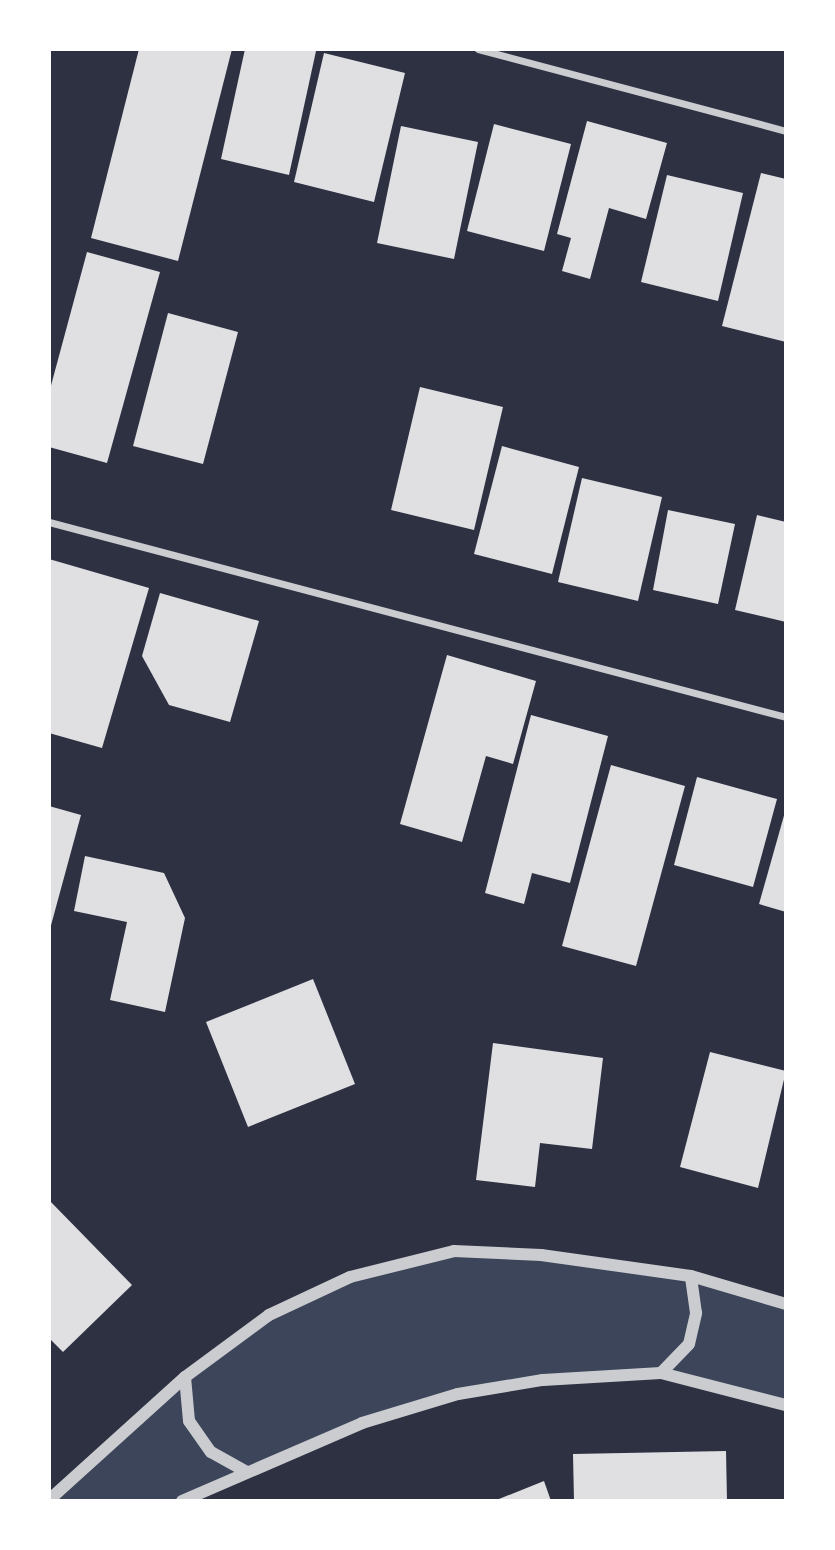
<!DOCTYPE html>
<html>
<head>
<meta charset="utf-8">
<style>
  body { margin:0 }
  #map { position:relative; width:835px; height:1550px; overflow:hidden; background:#2d3142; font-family:"Open Sans",sans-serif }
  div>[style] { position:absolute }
  .green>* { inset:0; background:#3c4559 }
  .building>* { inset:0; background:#e0e0e3 }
  .minor>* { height:7px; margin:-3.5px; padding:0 3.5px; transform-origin:3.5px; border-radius:3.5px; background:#caccd0 }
  .tertiary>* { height:12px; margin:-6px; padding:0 6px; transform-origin:6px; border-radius:6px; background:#caccd0 }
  span { translate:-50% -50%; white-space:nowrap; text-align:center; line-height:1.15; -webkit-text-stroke:7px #fff; paint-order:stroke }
  .frame { position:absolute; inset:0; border:51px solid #fff; pointer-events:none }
</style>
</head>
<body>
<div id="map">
  <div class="green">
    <div style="clip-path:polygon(454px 1251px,691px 1276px,786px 1304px,786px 1405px,661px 1373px,543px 1380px,362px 1423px,182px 1501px,49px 1501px,76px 1474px,269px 1315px,350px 1277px)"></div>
  </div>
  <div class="building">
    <div style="clip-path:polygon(139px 49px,232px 49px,178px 261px,91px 238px)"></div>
    <div style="clip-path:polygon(245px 49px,316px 51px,289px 175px,221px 159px)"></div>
    <div style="clip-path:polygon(324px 53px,405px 73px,374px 202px,294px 182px)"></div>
    <div style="clip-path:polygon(587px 121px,667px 143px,646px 219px,609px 208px,590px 279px,562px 271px,571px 238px,557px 234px)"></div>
    <div style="clip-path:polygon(494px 124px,571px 144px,544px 251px,467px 231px)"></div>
    <div style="clip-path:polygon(401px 126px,478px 142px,454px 259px,377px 243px)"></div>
    <div style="clip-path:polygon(761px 173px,786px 179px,786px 342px,722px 326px)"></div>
    <div style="clip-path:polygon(667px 175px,743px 193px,718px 301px,641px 282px)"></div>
    <div style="clip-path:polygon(87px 252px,160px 272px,107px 463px,49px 447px,49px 393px)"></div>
    <div style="clip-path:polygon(168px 313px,238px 332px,203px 464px,133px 446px)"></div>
    <div style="clip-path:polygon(420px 387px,503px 407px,474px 530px,391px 510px)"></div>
    <div style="clip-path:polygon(502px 446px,579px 467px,552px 574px,474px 554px)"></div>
    <div style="clip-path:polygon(582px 478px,662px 497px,638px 601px,558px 582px)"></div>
    <div style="clip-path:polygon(668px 510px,735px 524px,718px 604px,653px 590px)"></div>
    <div style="clip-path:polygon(757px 515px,786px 522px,786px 622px,735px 610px)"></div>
    <div style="clip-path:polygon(49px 559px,149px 588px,102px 748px,49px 733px)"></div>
    <div style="clip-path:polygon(160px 593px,259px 621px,230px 722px,169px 705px,142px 656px)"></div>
    <div style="clip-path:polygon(447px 655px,536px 681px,513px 764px,486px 756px,462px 842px,400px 824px)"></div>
    <div style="clip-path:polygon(531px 715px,608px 736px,570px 883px,532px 873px,524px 904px,485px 893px)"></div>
    <div style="clip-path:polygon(611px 765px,685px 786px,636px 966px,562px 946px)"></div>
    <div style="clip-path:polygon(697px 777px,777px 799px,753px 887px,674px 865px)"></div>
    <div style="clip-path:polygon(49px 806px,81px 815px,50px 929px,49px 929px)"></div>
    <div style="clip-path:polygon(785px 812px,786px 812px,786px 912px,759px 904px)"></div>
    <div style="clip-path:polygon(85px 856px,164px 873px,185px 918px,165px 1012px,110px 1000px,127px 922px,74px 911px)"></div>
    <div style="clip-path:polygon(313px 979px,355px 1084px,248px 1127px,206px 1022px)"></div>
    <div style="clip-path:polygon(493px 1043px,603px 1058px,592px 1149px,540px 1143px,535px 1187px,476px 1180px)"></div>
    <div style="clip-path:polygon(710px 1052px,786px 1071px,758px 1188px,680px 1167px)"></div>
    <div style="clip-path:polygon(49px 1200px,132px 1285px,63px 1352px,49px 1338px)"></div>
    <div style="clip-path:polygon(726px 1451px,727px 1501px,574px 1501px,573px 1454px)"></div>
    <div style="clip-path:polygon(544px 1481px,551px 1501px,494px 1501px)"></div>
  </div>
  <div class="minor">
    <div style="left:478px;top:49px;width:319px;rotate:14.9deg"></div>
    <div style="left:49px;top:522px;width:762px;rotate:14.82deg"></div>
  </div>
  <div class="tertiary">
    <div style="left:661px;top:1373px;width:40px;rotate:-46deg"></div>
    <div style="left:689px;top:1344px;width:32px;rotate:-77deg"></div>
    <div style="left:696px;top:1313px;width:37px;rotate:-98deg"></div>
    <div style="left:185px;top:1377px;width:44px;rotate:84.8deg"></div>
    <div style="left:189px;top:1421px;width:38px;rotate:55deg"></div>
    <div style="left:211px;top:1452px;width:41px;rotate:29.1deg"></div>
    <div style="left:49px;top:1500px;width:183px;rotate:-42.1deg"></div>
    <div style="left:185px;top:1377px;width:104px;rotate:-36.4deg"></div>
    <div style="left:269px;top:1315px;width:89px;rotate:-25.1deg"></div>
    <div style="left:350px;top:1277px;width:107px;rotate:-14deg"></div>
    <div style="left:454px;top:1251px;width:87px;rotate:2.6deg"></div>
    <div style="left:541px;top:1255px;width:151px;rotate:8deg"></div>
    <div style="left:691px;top:1276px;width:99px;rotate:16.4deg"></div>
    <div style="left:182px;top:1501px;width:196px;rotate:-23.4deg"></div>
    <div style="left:362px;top:1423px;width:100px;rotate:-16.8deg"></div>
    <div style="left:458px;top:1394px;width:86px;rotate:-9.4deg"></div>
    <div style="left:543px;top:1380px;width:118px;rotate:-3.4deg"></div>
    <div style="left:661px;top:1373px;width:129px;rotate:14.4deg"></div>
  </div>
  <div class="frame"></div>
</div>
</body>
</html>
